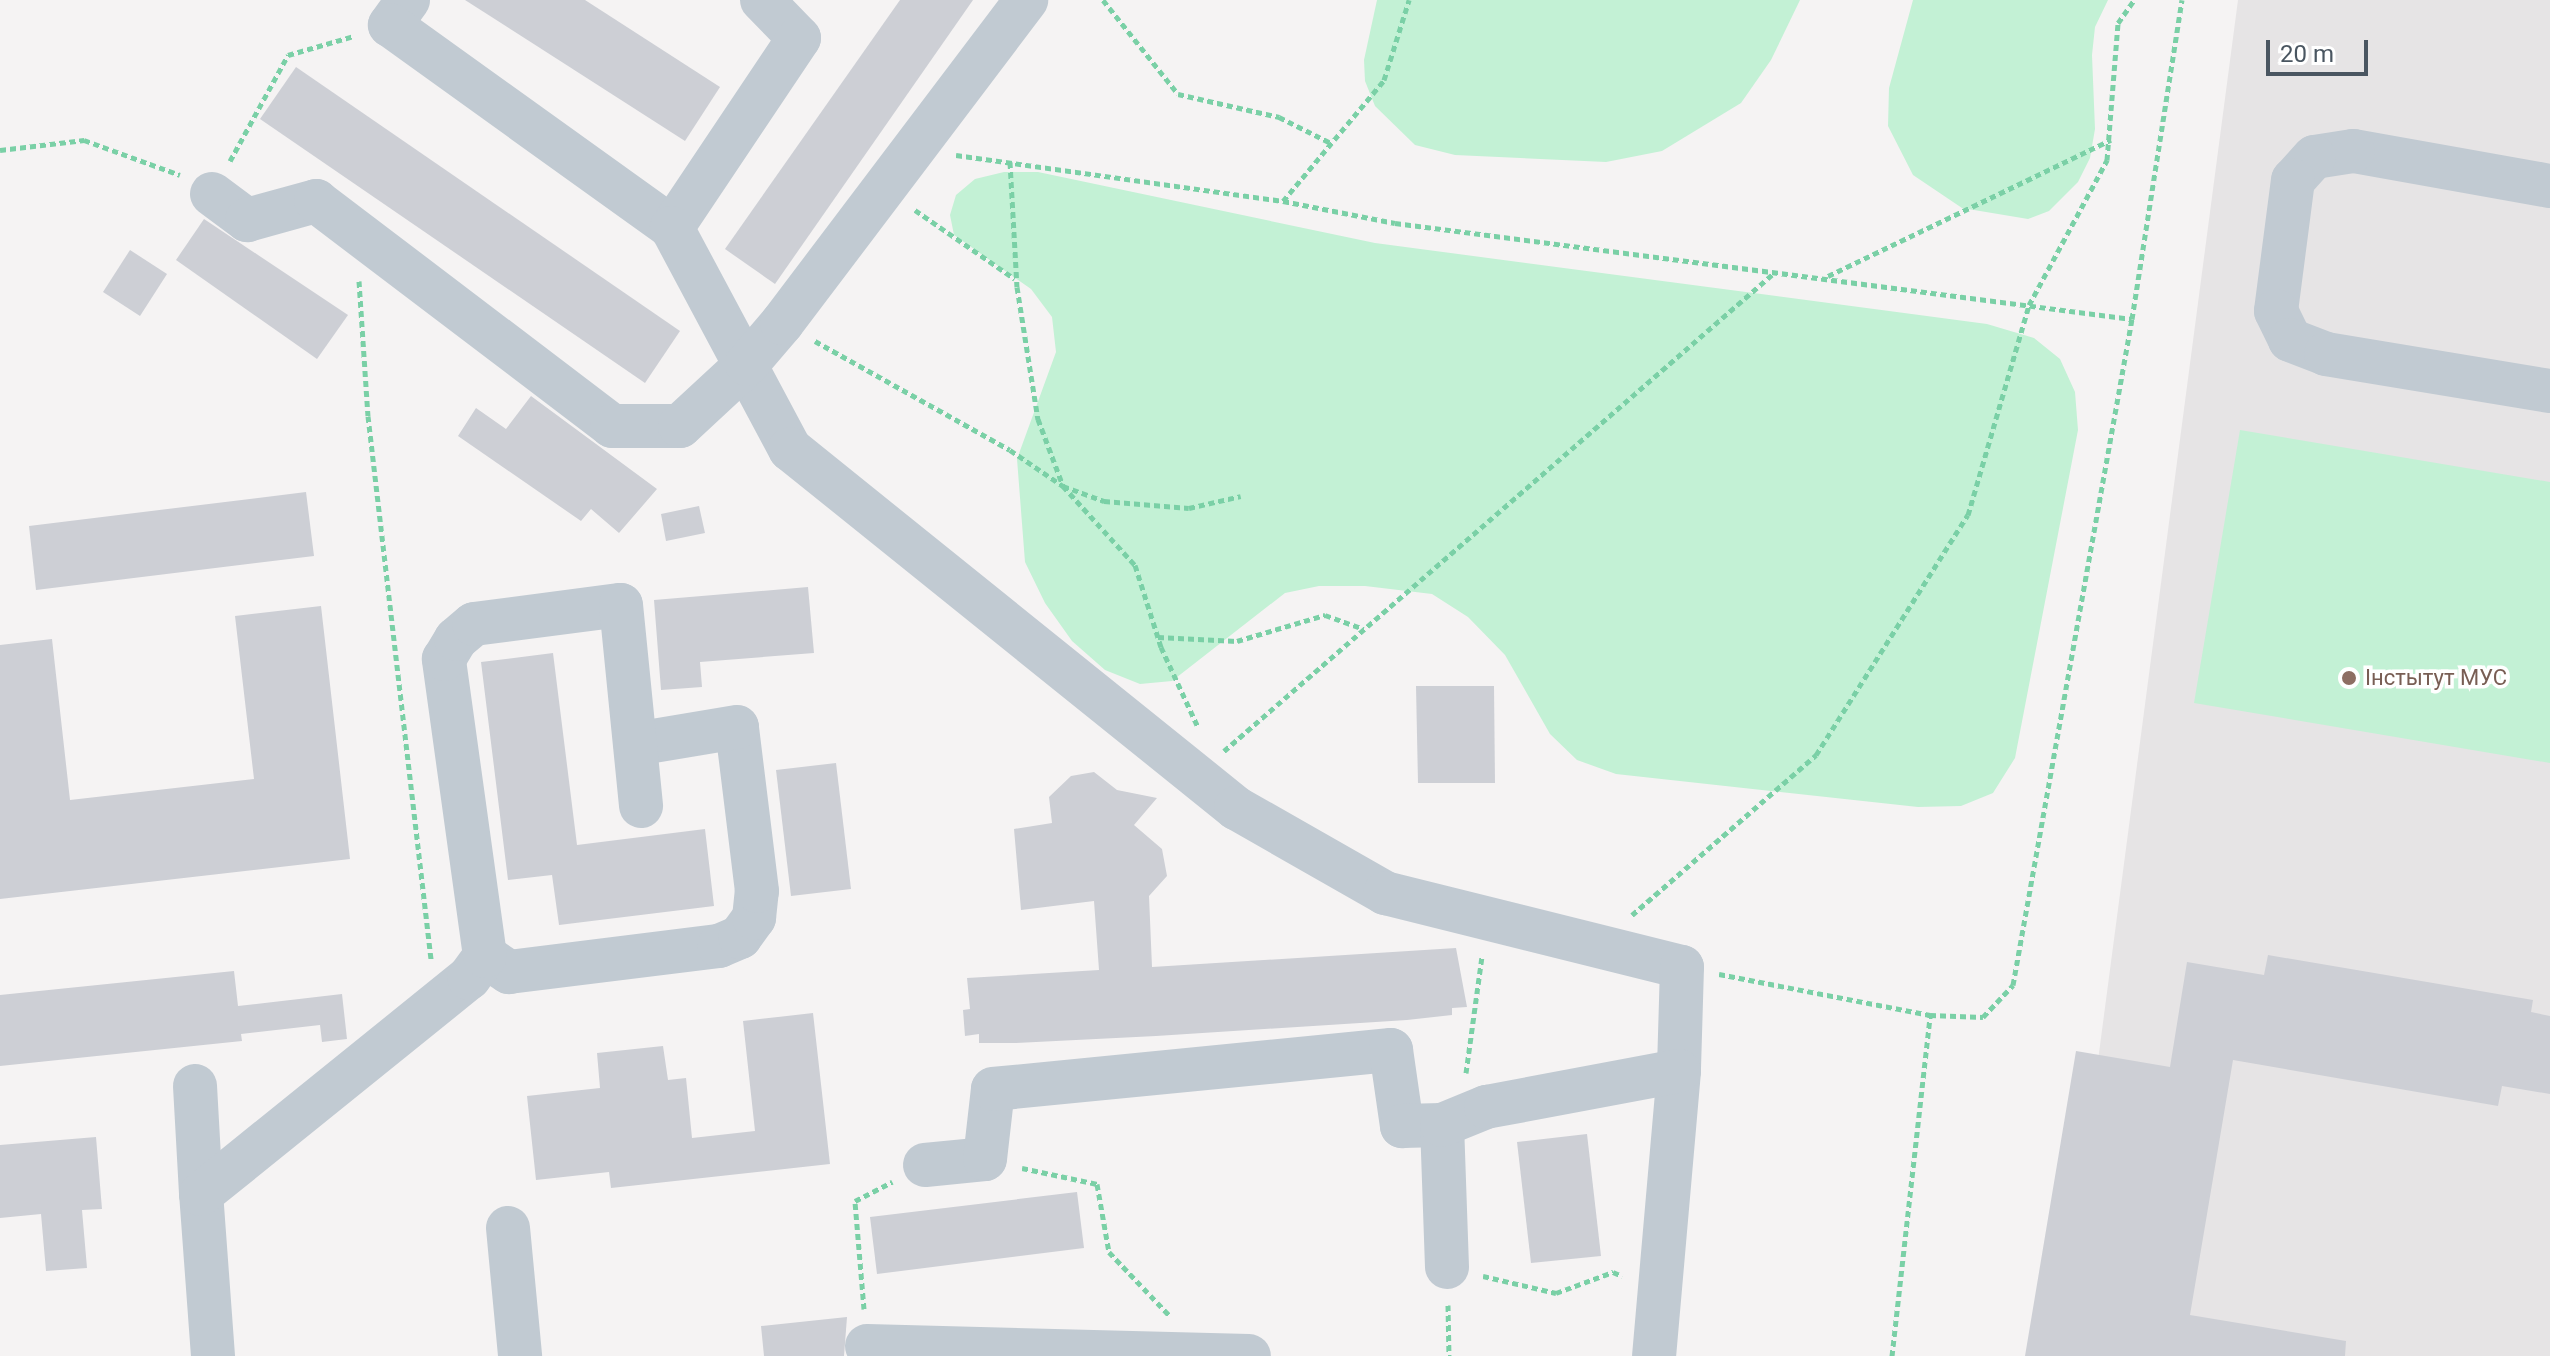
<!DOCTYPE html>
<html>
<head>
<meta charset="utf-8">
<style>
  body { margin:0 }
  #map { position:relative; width:2550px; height:1356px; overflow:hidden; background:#f5f3f3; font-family:Roboto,sans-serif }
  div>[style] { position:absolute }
  .education>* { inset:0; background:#e6e4e5 }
  .green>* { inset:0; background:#c3f1d5 }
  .building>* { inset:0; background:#cdcfd5 }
  .path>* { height:5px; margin-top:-2.5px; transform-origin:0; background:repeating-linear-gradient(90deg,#7ad0a6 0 6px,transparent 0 10px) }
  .minor>* { height:44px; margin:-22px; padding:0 22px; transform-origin:22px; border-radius:22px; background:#c1cad2 }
  .dots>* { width:22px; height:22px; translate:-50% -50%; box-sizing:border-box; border:4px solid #fff; border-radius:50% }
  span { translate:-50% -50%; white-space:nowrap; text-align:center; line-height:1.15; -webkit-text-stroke:7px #fff; paint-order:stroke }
  .education-label { font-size:22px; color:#785e54 }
  .left { translate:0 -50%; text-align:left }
  .scale { position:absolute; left:2266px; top:40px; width:102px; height:36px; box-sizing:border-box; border:4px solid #4a5661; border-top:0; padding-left:10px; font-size:24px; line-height:28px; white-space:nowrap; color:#4a5661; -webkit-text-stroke:6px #fff; paint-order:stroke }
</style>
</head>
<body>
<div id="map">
  <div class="education">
    <div style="clip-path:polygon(2238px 0,2550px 0,2550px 1356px,2059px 1356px)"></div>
  </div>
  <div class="green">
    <div style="clip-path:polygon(1377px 0,1800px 0,1771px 60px,1741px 103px,1662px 151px,1606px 162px,1455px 155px,1415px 145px,1375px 106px,1365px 81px,1364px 60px)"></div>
    <div style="clip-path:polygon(1913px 0,2108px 0,2095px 27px,2092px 55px,2095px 129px,2090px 158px,2078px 182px,2049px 211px,2028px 219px,1962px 208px,1913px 175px,1888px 126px,1889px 88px)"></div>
    <div style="clip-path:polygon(1004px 172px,1038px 172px,1375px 243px,1987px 324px,2034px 338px,2060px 359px,2075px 392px,2078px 430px,2015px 758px,1993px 793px,1961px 806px,1918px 807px,1616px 774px,1577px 760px,1550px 734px,1505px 655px,1468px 617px,1432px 594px,1365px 586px,1319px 586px,1285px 593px,1172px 681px,1140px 684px,1105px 670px,1072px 641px,1045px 603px,1025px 562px,1017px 459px,1056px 352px,1052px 317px,1031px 289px,954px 235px,950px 215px,956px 195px,975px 179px)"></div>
    <div style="clip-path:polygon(2240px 430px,2550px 482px,2550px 763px,2194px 703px)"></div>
  </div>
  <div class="building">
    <div style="clip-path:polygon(465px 0,585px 0,720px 87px,685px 141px)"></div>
    <div style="clip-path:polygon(900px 0,973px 0,775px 284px,725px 249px)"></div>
    <div style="clip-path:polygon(296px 67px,680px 331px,645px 383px,260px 119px)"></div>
    <div style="clip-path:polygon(204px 219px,348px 315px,317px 359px,176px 260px)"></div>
    <div style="clip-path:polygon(130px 250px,167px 274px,140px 316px,103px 292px)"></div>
    <div style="clip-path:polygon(531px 396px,657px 489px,619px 533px,591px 509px,581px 521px,458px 436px,476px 408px,506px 429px)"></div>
    <div style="clip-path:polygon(306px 492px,314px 556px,36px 590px,29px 526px)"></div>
    <div style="clip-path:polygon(699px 506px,705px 533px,666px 541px,661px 514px)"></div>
    <div style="clip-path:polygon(808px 587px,814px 653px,700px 662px,702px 687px,661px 690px,654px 600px)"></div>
    <div style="clip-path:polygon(321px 606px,350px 859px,0 899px,0 645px,52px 639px,70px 800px,254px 779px,235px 616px)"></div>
    <div style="clip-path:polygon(553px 653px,577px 845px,705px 829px,714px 906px,559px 925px,552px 875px,508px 880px,481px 662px)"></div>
    <div style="clip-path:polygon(1416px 686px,1494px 686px,1495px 783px,1418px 783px)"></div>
    <div style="clip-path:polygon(836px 763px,851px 889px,791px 896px,776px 770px)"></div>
    <div style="clip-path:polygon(1094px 772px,1117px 790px,1157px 798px,1134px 825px,1162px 849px,1167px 876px,1149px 896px,1152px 967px,1456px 948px,1467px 1007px,1452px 1008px,1452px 1015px,1407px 1020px,1156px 1036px,1016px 1043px,979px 1043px,979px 1034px,965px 1036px,963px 1010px,970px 1009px,967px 978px,1099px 970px,1094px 901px,1021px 910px,1014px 829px,1052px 823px,1049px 797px,1071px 776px)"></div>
    <div style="clip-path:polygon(2268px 955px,2533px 1000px,2531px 1012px,2550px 1016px,2550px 1094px,2502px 1086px,2498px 1106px,2233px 1060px,2190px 1315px,2346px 1341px,2345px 1356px,2025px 1356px,2076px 1051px,2170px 1067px,2187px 962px,2264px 975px)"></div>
    <div style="clip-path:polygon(234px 971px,238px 1006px,342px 994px,347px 1039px,322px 1042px,320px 1025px,241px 1034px,242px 1041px,0 1066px,0 995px)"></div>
    <div style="clip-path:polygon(813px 1013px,830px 1164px,611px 1188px,609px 1172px,536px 1180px,527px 1096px,600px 1088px,597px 1053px,663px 1046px,668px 1080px,686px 1078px,692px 1138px,755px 1131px,743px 1021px)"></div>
    <div style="clip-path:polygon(1587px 1134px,1601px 1256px,1531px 1263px,1517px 1142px)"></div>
    <div style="clip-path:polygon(96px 1137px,102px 1209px,82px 1210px,87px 1268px,46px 1271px,41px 1214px,0 1218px,0 1145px)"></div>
    <div style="clip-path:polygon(1077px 1192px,1084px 1248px,877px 1274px,870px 1217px)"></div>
    <div style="clip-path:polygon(847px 1317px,844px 1356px,764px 1356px,761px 1326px)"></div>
  </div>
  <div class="path">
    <div style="left:1103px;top:0;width:120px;rotate:51.4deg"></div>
    <div style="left:1178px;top:94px;width:104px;rotate:12.8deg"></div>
    <div style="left:1279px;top:117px;width:58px;rotate:26.6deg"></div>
    <div style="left:0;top:150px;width:85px;rotate:-6.8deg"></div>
    <div style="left:84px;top:140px;width:102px;rotate:20deg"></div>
    <div style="left:956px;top:155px;width:330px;rotate:8deg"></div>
    <div style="left:1283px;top:201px;width:114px;rotate:11.1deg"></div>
    <div style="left:1395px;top:223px;width:743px;rotate:7.42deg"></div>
    <div style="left:230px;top:161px;width:121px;rotate:-61.3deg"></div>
    <div style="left:288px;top:55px;width:69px;rotate:-16.1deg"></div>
    <div style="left:1010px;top:162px;width:125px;rotate:86.8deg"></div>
    <div style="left:1017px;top:287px;width:134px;rotate:81deg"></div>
    <div style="left:1038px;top:419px;width:72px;rotate:69.5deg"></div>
    <div style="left:1063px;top:486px;width:107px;rotate:47.7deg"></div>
    <div style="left:1135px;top:565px;width:86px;rotate:72.4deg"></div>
    <div style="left:1161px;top:647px;width:88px;rotate:65.2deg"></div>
    <div style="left:1283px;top:201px;width:158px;rotate:-50.1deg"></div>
    <div style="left:1384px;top:80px;width:84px;rotate:-72.6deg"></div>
    <div style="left:915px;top:210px;width:121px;rotate:34.6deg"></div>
    <div style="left:1828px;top:276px;width:314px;rotate:-25.7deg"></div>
    <div style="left:359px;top:281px;width:135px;rotate:86.2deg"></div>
    <div style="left:368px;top:416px;width:547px;rotate:83.38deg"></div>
    <div style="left:815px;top:341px;width:223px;rotate:29.2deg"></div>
    <div style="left:1010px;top:450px;width:64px;rotate:34.2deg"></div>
    <div style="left:1063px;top:486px;width:44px;rotate:20.1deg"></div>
    <div style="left:1104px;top:501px;width:85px;rotate:4.7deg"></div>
    <div style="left:1189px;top:508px;width:53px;rotate:-13deg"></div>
    <div style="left:1158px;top:637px;width:79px;rotate:2.9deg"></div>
    <div style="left:1237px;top:641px;width:92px;rotate:-16.5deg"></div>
    <div style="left:1325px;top:615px;width:41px;rotate:19.7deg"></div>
    <div style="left:1224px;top:751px;width:730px;rotate:-41deg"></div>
    <div style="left:1632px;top:915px;width:244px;rotate:-41deg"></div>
    <div style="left:1816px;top:755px;width:284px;rotate:-57.7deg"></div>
    <div style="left:1968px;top:515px;width:219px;rotate:-73.8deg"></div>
    <div style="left:2029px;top:305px;width:165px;rotate:-61.7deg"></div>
    <div style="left:2107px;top:160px;width:137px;rotate:-85.4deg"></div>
    <div style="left:2118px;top:23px;width:28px;rotate:-55deg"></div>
    <div style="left:1719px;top:974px;width:215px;rotate:11deg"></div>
    <div style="left:1930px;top:1015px;width:53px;rotate:2.2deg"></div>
    <div style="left:1983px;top:1017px;width:44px;rotate:-46.8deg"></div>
    <div style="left:2013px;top:985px;width:677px;rotate:-79.87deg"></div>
    <div style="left:2132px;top:319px;width:323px;rotate:-81.1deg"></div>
    <div style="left:1466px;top:1073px;width:118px;rotate:-82.2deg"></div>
    <div style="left:1022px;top:1168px;width:77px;rotate:12deg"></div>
    <div style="left:1097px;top:1184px;width:69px;rotate:80deg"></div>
    <div style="left:1109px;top:1252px;width:88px;rotate:46.4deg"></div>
    <div style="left:1483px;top:1276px;width:75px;rotate:13.1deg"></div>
    <div style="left:1556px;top:1293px;width:61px;rotate:-20.2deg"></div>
    <div style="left:1613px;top:1272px;width:10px;rotate:24deg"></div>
    <div style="left:1448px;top:1305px;width:51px;rotate:88.9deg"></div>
    <div style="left:864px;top:1309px;width:108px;rotate:-94.8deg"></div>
    <div style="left:855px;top:1201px;width:42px;rotate:-27.2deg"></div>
    <div style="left:1892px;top:1356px;width:343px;rotate:-83.6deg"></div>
  </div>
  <div class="minor">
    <div style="left:408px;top:0;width:31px;rotate:126deg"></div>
    <div style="left:390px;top:25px;width:347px;rotate:35.7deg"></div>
    <div style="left:762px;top:0;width:53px;rotate:45.8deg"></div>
    <div style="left:799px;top:38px;width:229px;rotate:123.8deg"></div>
    <div style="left:672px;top:228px;width:251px;rotate:61.9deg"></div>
    <div style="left:790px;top:449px;width:573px;rotate:38.83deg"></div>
    <div style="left:1236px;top:808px;width:172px;rotate:29.7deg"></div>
    <div style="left:1385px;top:893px;width:306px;rotate:14deg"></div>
    <div style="left:1682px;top:967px;width:104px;rotate:91.7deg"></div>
    <div style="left:1679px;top:1071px;width:286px;rotate:95deg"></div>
    <div style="left:2550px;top:186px;width:200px;rotate:-169.9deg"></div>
    <div style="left:2353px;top:151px;width:39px;rotate:171deg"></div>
    <div style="left:2314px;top:157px;width:31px;rotate:132deg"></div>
    <div style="left:2293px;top:180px;width:132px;rotate:97.4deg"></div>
    <div style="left:2276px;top:311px;width:32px;rotate:64deg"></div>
    <div style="left:2290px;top:340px;width:39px;rotate:21deg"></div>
    <div style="left:2326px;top:354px;width:227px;rotate:9.4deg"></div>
    <div style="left:212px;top:194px;width:44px;rotate:36.6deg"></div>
    <div style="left:247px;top:220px;width:72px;rotate:-15.4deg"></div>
    <div style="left:316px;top:201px;width:372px;rotate:37.2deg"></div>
    <div style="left:612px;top:426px;width:68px"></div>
    <div style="left:680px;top:426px;width:91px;rotate:-42.8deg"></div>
    <div style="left:747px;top:364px;width:54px;rotate:-49.5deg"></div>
    <div style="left:782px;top:323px;width:405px;rotate:-52.9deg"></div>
    <div style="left:485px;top:956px;width:29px;rotate:34deg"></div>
    <div style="left:509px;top:972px;width:212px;rotate:-7.1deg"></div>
    <div style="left:719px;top:946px;width:23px;rotate:-23deg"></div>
    <div style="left:740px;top:937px;width:24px;rotate:-54deg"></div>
    <div style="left:754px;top:918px;width:27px;rotate:-84deg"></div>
    <div style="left:757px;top:891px;width:165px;rotate:-97deg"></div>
    <div style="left:737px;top:727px;width:103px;rotate:170.5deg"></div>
    <div style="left:195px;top:1086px;width:108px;rotate:86.8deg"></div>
    <div style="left:925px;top:1165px;width:60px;rotate:-5.7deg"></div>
    <div style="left:985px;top:1159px;width:70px;rotate:-83.5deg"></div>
    <div style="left:993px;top:1089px;width:400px;rotate:-5.6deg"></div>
    <div style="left:1391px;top:1050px;width:77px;rotate:81.8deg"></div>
    <div style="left:1402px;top:1126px;width:40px;rotate:-1.4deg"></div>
    <div style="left:508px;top:1228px;width:129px;rotate:84.6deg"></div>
    <div style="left:1447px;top:1267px;width:142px;rotate:-92deg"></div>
    <div style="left:1442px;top:1125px;width:48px;rotate:-22.2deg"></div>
    <div style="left:1486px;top:1107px;width:196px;rotate:-10.6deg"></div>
    <div style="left:867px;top:1346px;width:382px;rotate:1.5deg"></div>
    <div style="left:213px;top:1356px;width:162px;rotate:-94.2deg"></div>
    <div style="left:201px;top:1194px;width:344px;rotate:-38.9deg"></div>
    <div style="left:469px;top:978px;width:27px;rotate:-54deg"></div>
    <div style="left:485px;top:956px;width:300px;rotate:-97.9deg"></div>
    <div style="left:444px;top:659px;width:23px;rotate:-59deg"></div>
    <div style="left:456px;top:639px;width:23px;rotate:-40deg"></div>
    <div style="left:474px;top:624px;width:148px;rotate:-7.4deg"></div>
    <div style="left:621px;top:605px;width:202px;rotate:84.3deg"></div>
  </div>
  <div class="dots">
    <div style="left:2349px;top:678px;background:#8d6e63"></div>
  </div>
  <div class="education-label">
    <span class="left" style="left:2365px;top:678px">Інстытут МУС</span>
  </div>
  <div class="scale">20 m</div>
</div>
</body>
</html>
